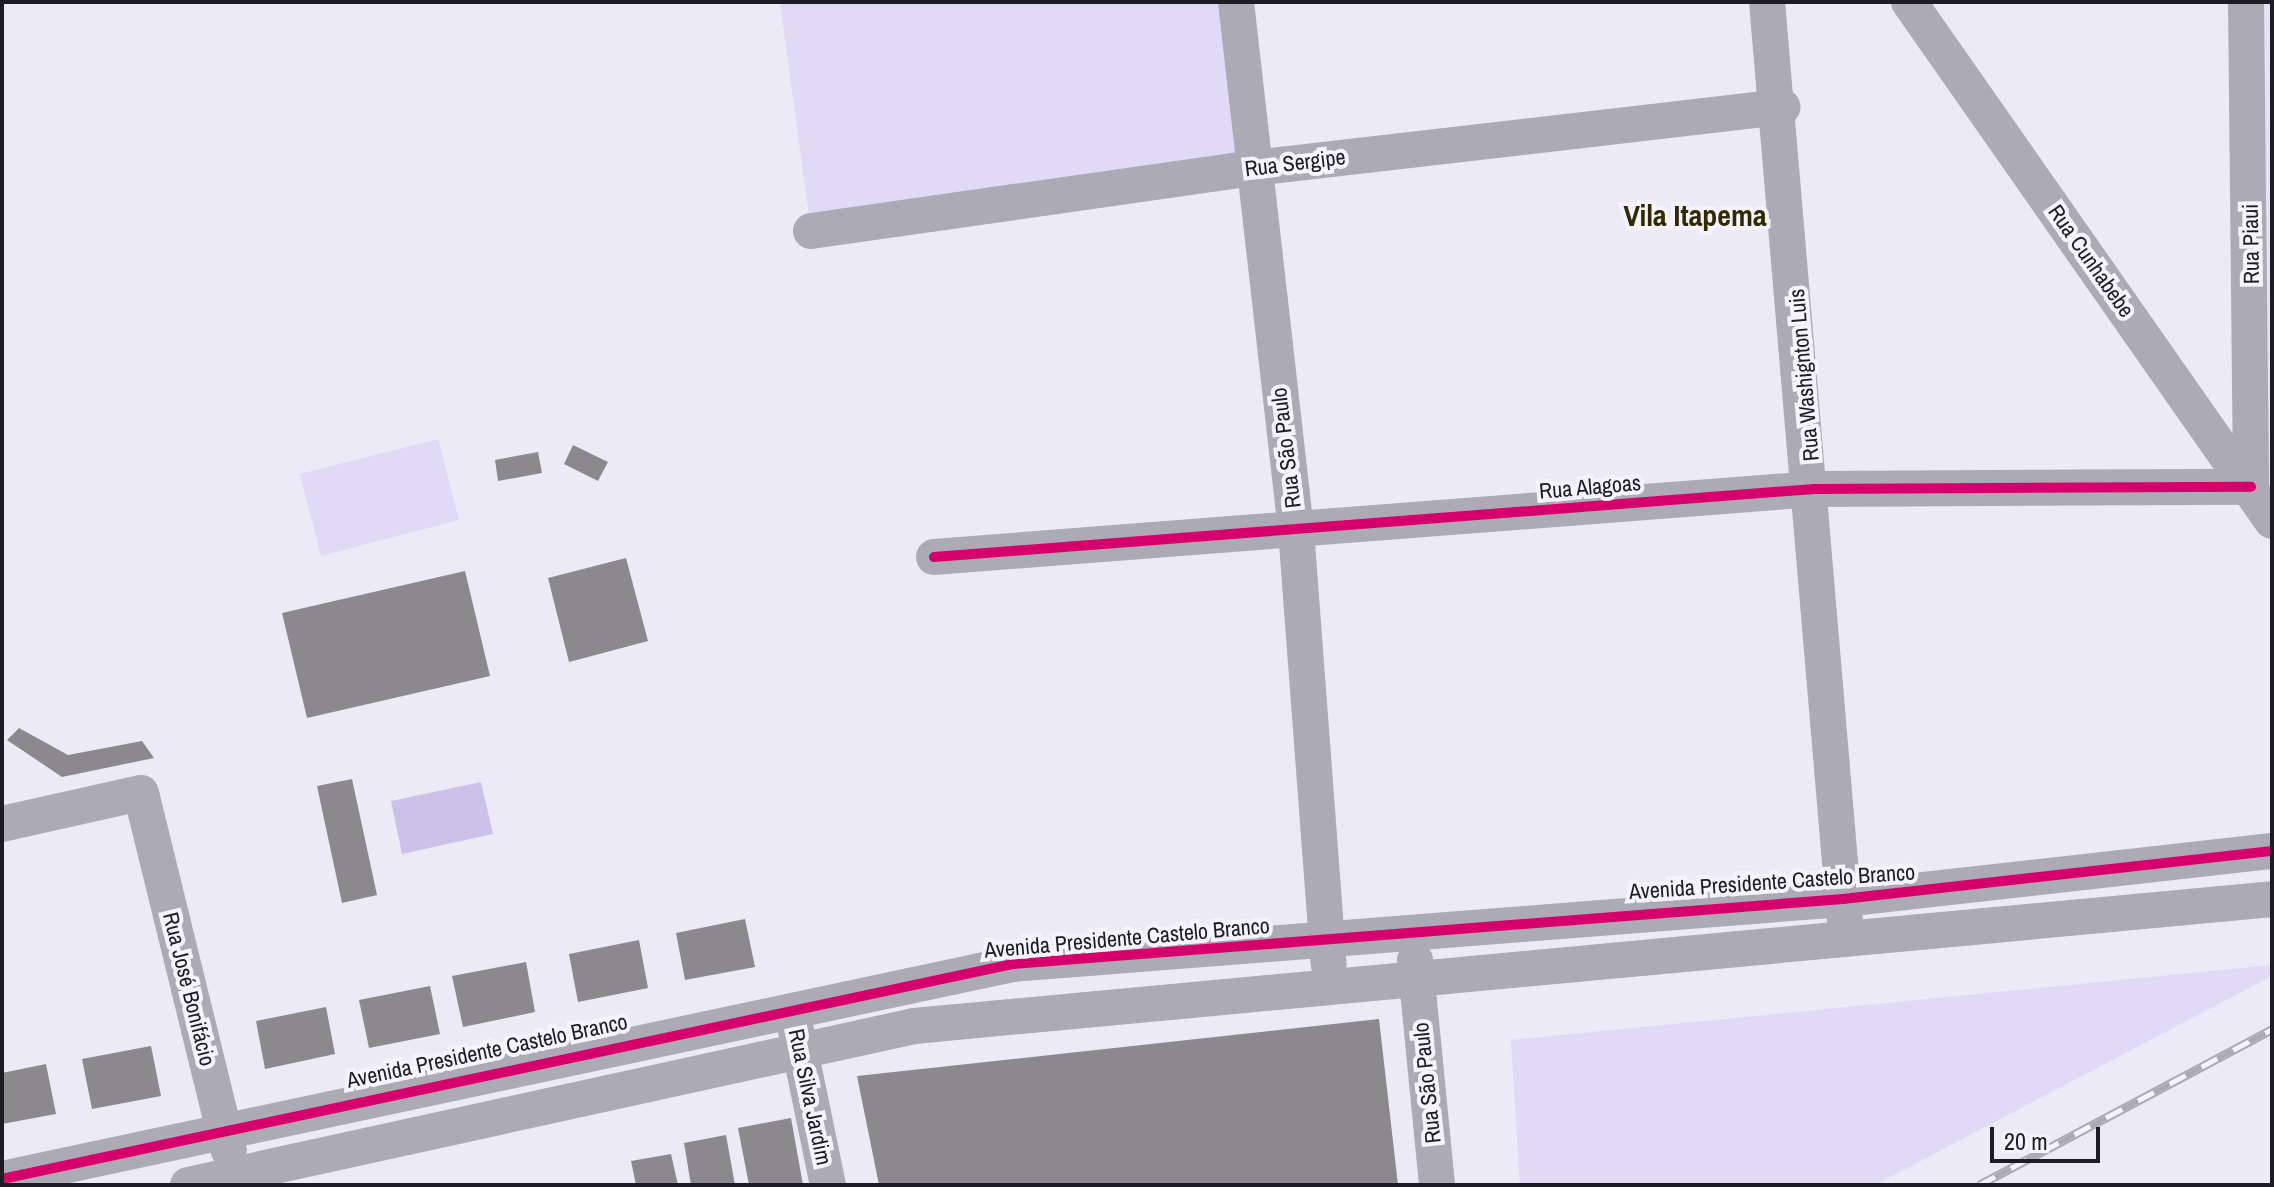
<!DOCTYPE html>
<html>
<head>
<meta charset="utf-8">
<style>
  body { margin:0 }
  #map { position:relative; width:2274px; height:1187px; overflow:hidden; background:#eceaf6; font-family:"Archivo Narrow",sans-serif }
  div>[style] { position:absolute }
  .built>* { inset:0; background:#e6e1f8 }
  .green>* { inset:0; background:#e0daf6 }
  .water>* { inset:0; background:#ccc2e9 }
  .building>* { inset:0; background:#8b898b }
  .minor>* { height:36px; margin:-18px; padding:0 18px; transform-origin:18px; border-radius:18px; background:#acaab4 }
  .rail>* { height:9px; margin-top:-4.5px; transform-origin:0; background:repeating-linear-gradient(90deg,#f6f3fd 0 18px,#aba9b2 0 36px); box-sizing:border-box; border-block:2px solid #aba9b2 }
  .cycleway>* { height:10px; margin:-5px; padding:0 5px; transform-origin:5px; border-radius:5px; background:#d6006c }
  span { translate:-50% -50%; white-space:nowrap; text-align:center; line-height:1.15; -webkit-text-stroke:8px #f6f3fd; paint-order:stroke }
  .street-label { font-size:22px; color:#1d1b23 }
  .district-label { font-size:30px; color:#312900; font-weight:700 }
  .frame { position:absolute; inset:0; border:4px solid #1d1b23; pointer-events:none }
  .scale { position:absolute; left:1990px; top:1127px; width:110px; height:36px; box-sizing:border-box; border:4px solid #1d1b23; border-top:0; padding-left:10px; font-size:24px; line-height:28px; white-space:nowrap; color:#1d1b23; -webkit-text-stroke:6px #f6f3fd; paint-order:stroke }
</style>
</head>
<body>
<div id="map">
  <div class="built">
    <div style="clip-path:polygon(2246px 2px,2272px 2px,2272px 521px,2250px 486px)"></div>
  </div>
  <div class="green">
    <div style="clip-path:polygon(780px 2px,1236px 2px,1254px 167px,811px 231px)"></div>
    <div style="clip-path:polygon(438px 439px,459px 520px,321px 556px,300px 474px)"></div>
    <div style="clip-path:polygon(2272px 965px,2272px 976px,1875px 1185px,1520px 1185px,1511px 1040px)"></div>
  </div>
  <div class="water">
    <div style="clip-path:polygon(481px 782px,493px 834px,402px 854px,391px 801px)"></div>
  </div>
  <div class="building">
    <div style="clip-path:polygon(573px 445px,608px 462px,598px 481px,564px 464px)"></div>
    <div style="clip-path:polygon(538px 452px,542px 473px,498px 481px,495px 460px)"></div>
    <div style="clip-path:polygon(626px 558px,648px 641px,569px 662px,548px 578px)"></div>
    <div style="clip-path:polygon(465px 571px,490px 676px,307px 718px,282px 613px)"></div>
    <div style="clip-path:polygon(19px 728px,68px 755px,142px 741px,154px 758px,62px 777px,7px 740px)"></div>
    <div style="clip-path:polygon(352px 779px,377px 895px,342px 903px,317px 786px)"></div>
    <div style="clip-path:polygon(745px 919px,755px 967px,685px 980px,676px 933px)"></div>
    <div style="clip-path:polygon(639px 940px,648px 988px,578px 1002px,569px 954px)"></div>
    <div style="clip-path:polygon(526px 962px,535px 1012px,463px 1027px,452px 976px)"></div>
    <div style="clip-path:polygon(430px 986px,440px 1034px,369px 1048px,359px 1000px)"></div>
    <div style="clip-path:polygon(326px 1007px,335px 1054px,265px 1069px,256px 1021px)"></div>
    <div style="clip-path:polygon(1379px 1019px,1398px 1185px,879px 1185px,857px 1076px)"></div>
    <div style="clip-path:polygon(151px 1046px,161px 1096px,92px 1109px,82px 1059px)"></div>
    <div style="clip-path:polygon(46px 1064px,56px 1114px,2px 1124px,2px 1073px)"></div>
    <div style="clip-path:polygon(791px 1118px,803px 1185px,749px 1185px,738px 1128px)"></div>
    <div style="clip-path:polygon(726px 1135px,735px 1185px,691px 1185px,684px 1143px)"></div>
    <div style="clip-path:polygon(671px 1154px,678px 1185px,636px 1185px,631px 1161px)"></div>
  </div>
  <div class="minor">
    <div style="left:1236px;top:2px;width:531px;rotate:83.52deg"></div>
    <div style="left:1296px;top:530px;width:435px;rotate:85.7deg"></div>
    <div style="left:1767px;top:2px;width:922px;rotate:85.15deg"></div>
    <div style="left:1909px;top:2px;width:633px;rotate:55.03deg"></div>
    <div style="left:2246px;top:2px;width:485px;rotate:89.4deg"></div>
    <div style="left:811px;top:231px;width:447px;rotate:-8.1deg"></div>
    <div style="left:1254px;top:168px;width:532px;rotate:-6.59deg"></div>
    <div style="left:934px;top:557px;width:883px;rotate:-4.42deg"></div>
    <div style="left:1814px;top:489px;width:437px;rotate:-0.3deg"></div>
    <div style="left:2px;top:824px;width:142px;rotate:-12.6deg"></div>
    <div style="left:141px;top:793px;width:368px;rotate:76.2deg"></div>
    <div style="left:1415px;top:960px;width:226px;rotate:84.4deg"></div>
    <div style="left:795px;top:1026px;width:162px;rotate:78.3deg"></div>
    <div style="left:2px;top:1179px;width:1034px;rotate:-12.01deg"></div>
    <div style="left:1013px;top:964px;width:833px;rotate:-4.48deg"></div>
    <div style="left:1843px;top:899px;width:432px;rotate:-6.4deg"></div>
    <div style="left:188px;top:1185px;width:743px;rotate:-12.35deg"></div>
    <div style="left:914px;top:1026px;width:1364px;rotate:-5.34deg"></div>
  </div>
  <div class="rail">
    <div style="left:1979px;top:1185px;width:332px;rotate:-28deg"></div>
  </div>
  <div class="cycleway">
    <div style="left:934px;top:557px;width:883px;rotate:-4.42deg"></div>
    <div style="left:1814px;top:489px;width:437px;rotate:-0.3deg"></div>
    <div style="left:2px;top:1179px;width:1034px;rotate:-12.01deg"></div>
    <div style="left:1013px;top:964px;width:833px;rotate:-4.48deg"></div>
    <div style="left:1843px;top:899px;width:432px;rotate:-6.4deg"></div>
  </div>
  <div class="street-label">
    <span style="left:1295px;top:163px;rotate:-7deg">Rua Sergipe</span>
    <span style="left:2251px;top:244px;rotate:-91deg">Rua Piaui</span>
    <span style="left:2091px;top:261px;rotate:55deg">Rua Cunhabebe</span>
    <span style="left:1804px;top:375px;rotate:-95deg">Rua Washignton Luis</span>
    <span style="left:1286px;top:448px;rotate:-97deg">Rua São Paulo</span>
    <span style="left:1590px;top:487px;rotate:-5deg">Rua Alagoas</span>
    <span style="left:1772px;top:882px;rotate:-4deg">Avenida Presidente Castelo Branco</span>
    <span style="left:1127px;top:938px;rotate:-5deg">Avenida Presidente Castelo Branco</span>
    <span style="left:189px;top:989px;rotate:76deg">Rua José Bonifácio</span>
    <span style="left:487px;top:1051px;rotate:-12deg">Avenida Presidente Castelo Branco</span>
    <span style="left:1427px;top:1083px;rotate:-96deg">Rua São Paulo</span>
    <span style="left:810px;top:1097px;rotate:78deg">Rua Silva Jardim</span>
  </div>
  <div class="district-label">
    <span style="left:1695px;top:215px">Vila Itapema</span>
  </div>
  <div class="frame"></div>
  <div class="scale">20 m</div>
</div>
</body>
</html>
